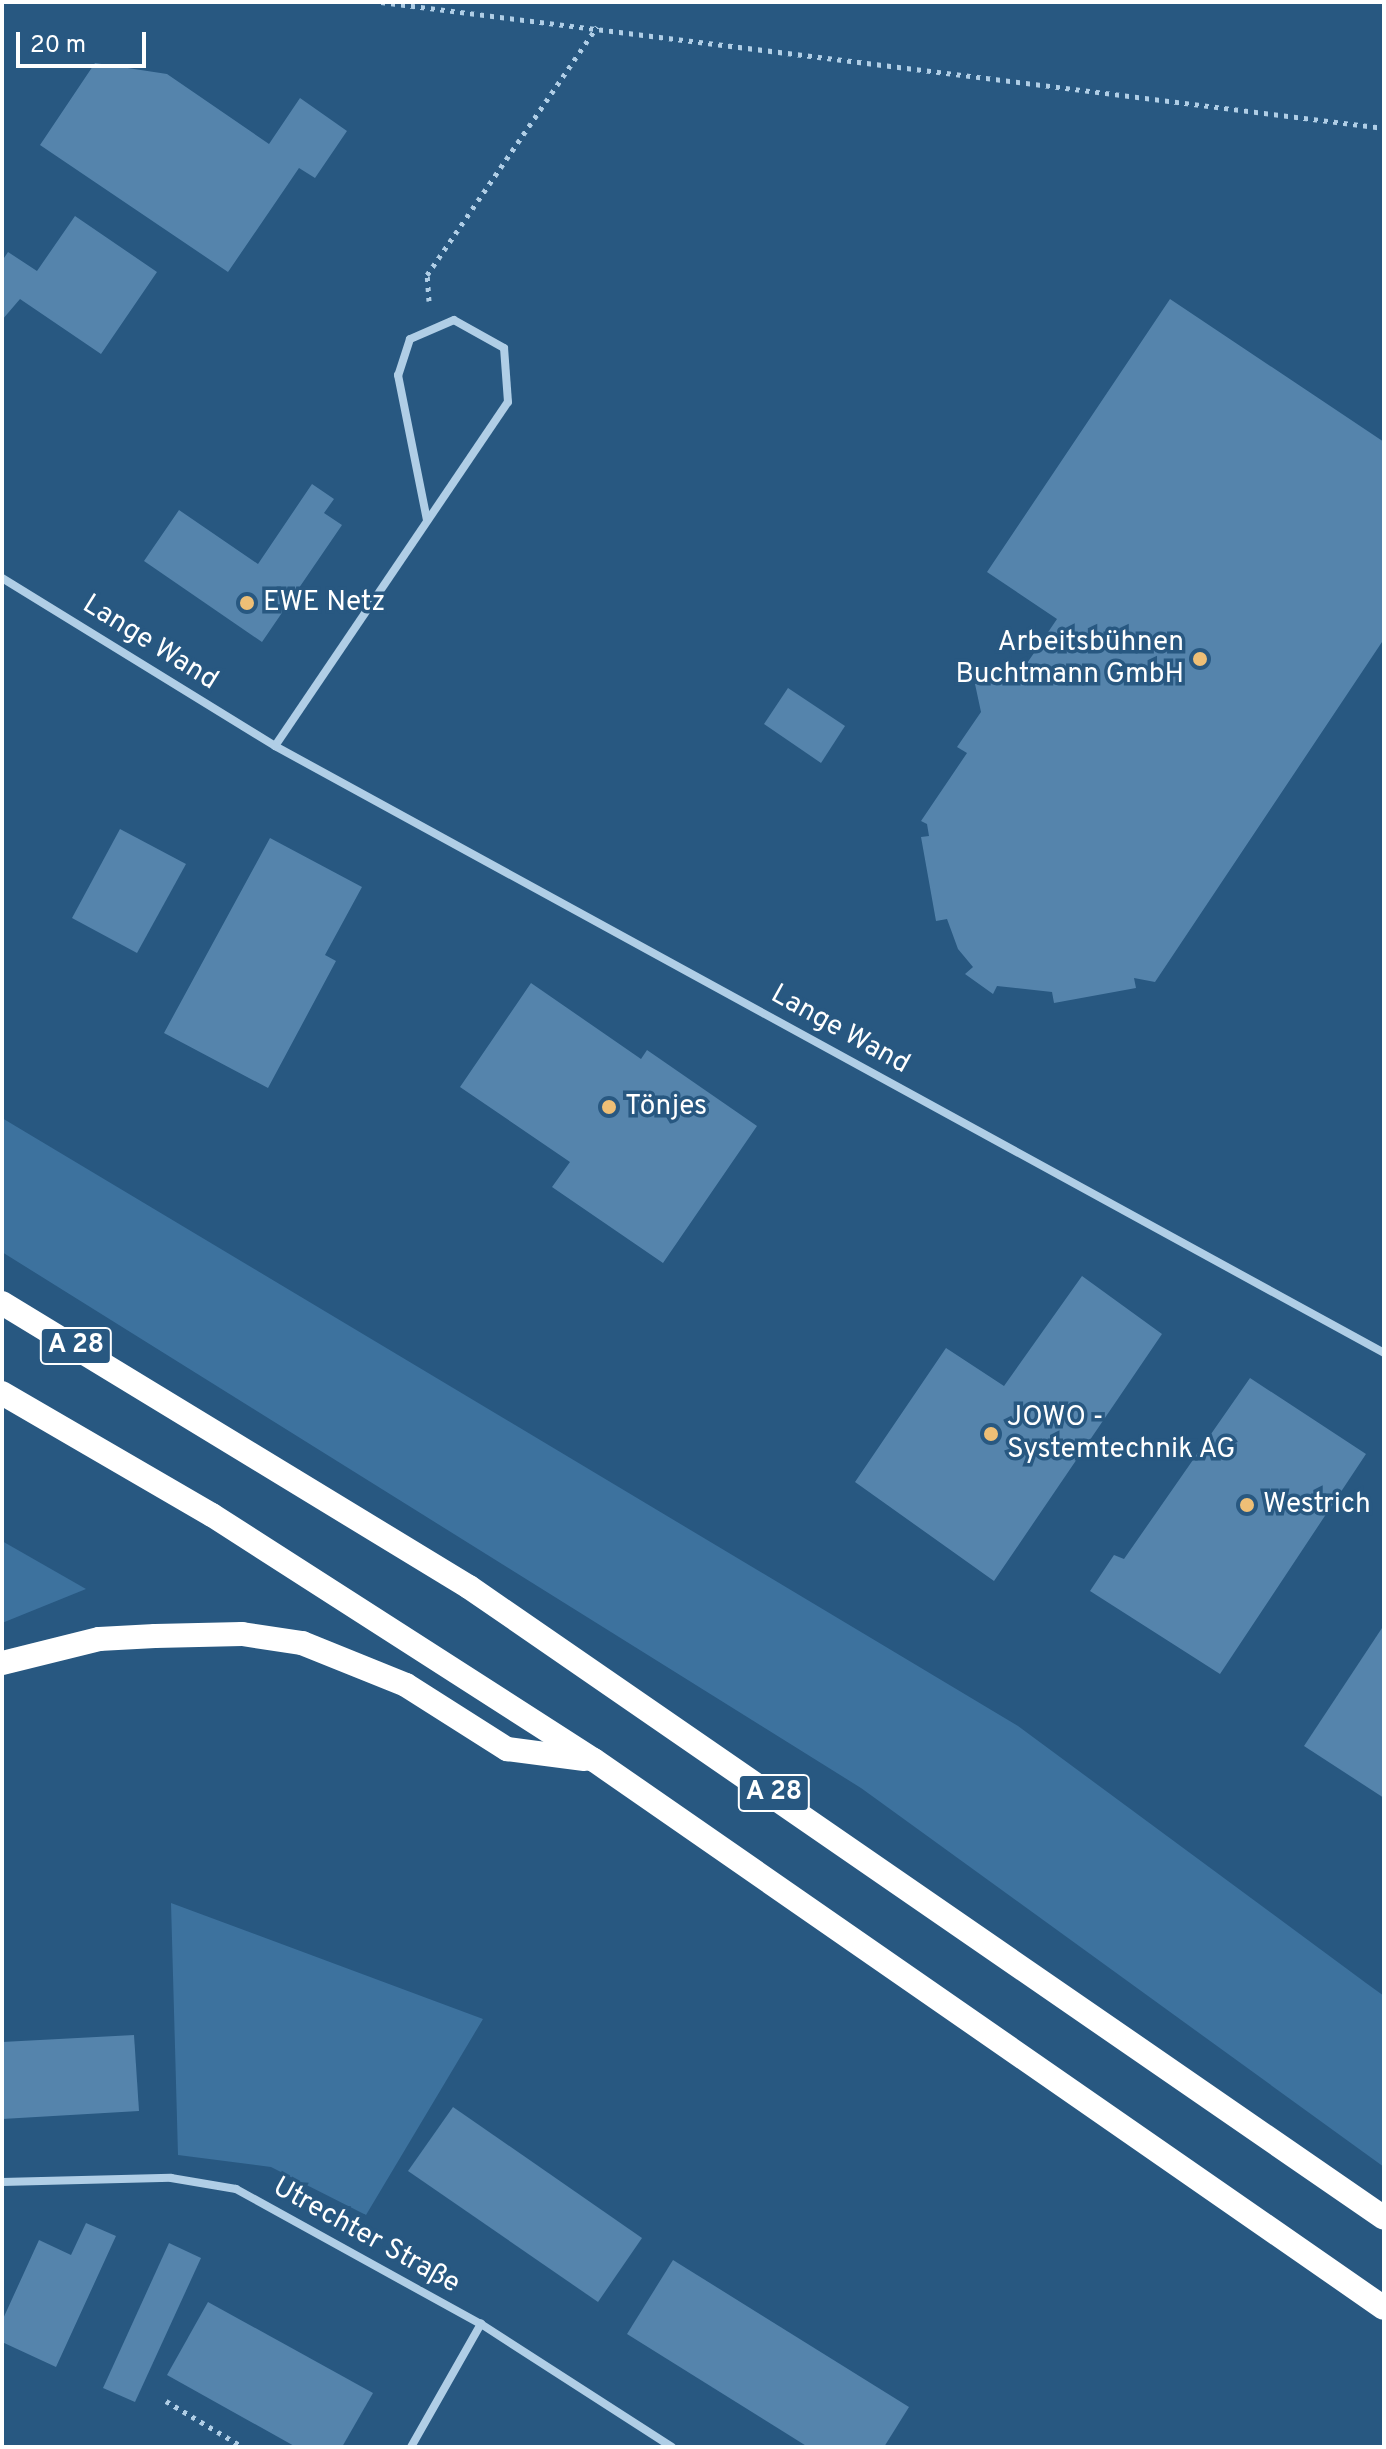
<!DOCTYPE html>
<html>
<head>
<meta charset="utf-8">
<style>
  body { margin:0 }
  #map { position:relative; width:1386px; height:2449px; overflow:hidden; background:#285881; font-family:Overpass,sans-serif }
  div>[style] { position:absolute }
  .green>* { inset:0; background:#3d729e }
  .building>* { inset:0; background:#5584ac }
  .path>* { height:5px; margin-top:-2.5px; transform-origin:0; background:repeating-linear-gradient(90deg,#b0cee6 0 4px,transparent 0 10px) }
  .minor>* { height:8px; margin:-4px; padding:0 4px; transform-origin:4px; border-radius:4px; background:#b0cee6 }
  .motorway>* { height:24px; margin:-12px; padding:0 12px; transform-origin:12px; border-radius:12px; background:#fff }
  .dots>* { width:22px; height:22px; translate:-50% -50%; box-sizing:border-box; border:4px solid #285881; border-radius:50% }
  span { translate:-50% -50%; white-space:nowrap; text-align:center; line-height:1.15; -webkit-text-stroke:7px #285881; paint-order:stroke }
  .shield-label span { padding:2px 6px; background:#285881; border:2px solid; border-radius:6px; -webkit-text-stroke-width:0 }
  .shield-label { font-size:26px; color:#fff; font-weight:700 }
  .poi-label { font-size:28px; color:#fff }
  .left { translate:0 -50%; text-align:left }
  .right { translate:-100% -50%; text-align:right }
  .street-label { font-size:28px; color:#fff }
  .frame { position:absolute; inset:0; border:4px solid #fff; pointer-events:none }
  .scale { position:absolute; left:16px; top:32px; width:130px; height:36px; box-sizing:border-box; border:4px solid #fff; border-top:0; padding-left:10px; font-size:24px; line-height:28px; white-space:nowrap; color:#fff; -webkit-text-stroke:6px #285881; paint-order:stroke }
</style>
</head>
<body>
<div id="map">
  <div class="green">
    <div style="clip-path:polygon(2px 1118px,1018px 1726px,1366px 1983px,1384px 1996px,1384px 2167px,861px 1788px,2px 1252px)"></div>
    <div style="clip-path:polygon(2px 1541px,86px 1589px,2px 1623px)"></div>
    <div style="clip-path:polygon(171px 1903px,483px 2019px,366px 2215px,271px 2167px,178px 2155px)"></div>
  </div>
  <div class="building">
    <div style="clip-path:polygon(95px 63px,167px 74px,269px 144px,300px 98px,347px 131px,315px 178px,299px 168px,228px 272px,40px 145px)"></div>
    <div style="clip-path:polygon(75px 216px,157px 272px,101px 354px,20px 299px,2px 320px,2px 261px,8px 252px,37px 271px)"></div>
    <div style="clip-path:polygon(1170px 299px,1384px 442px,1384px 639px,1155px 982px,1134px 978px,1136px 988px,1054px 1003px,1052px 992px,997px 986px,993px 994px,965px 974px,973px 967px,958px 949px,947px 919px,936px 921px,921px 837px,929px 836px,927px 824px,921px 821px,967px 753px,957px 747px,981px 712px,975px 684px,1004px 678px,1013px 684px,1057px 619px,987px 572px)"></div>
    <div style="clip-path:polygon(312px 484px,334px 499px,324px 513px,342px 525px,262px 642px,144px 561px,179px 510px,258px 564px)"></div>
    <div style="clip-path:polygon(788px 688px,845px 726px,821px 763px,764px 724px)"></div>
    <div style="clip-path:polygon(120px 829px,186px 864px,137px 953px,72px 918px)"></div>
    <div style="clip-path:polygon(270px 838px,362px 887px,325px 955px,336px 961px,268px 1088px,164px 1033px)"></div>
    <div style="clip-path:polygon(531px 983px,641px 1059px,647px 1050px,757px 1126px,663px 1263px,552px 1187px,570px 1162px,460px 1087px)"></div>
    <div style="clip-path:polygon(1082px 1276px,1162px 1334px,994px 1581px,855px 1482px,946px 1348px,1004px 1386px)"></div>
    <div style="clip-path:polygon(1250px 1378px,1366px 1454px,1220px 1674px,1090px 1591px,1114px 1555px,1124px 1559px)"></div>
    <div style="clip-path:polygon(1384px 1625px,1384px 1798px,1304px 1746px)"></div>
    <div style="clip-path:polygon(134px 2035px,139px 2111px,2px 2119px,2px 2042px)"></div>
    <div style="clip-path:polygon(453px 2107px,642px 2238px,598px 2302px,408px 2171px)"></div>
    <div style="clip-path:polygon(86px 2223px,116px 2236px,56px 2367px,2px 2342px,2px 2321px,39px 2240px,71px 2255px)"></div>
    <div style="clip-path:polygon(169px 2243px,201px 2258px,135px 2402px,103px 2388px)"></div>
    <div style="clip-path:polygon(673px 2260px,909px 2407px,884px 2447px,808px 2447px,627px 2334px)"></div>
    <div style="clip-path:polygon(208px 2302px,373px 2393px,342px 2447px,296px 2447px,167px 2375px)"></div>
  </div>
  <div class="path">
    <div style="left:381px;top:2px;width:1011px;rotate:7.16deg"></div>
    <div style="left:429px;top:301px;width:26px;rotate:-94deg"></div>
    <div style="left:427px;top:275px;width:301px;rotate:-55.6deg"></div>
    <div style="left:166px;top:2401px;width:90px;rotate:30.9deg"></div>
  </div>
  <div class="minor">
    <div style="left:2px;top:578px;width:321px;rotate:31.6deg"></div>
    <div style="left:275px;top:746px;width:1264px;rotate:28.69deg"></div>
    <div style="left:275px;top:746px;width:415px;rotate:-55.9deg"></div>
    <div style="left:508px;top:402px;width:54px;rotate:-94.2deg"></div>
    <div style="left:504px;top:348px;width:57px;rotate:-150.8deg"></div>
    <div style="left:454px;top:320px;width:48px;rotate:156.6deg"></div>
    <div style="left:410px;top:339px;width:38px;rotate:108deg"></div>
    <div style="left:398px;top:375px;width:148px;rotate:78.7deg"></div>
    <div style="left:2px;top:2182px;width:169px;rotate:-1.4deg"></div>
    <div style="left:171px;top:2178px;width:66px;rotate:9.6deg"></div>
    <div style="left:236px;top:2189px;width:280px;rotate:28.9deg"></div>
    <div style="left:481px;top:2324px;width:227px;rotate:32.8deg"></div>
    <div style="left:411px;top:2447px;width:142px;rotate:-60.4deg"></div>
  </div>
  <div class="motorway">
    <div style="left:2px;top:1303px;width:547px;rotate:31.31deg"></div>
    <div style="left:469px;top:1587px;width:1111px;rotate:34.59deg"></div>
    <div style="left:2px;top:1393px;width:243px;rotate:30.2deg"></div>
    <div style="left:212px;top:1515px;width:454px;rotate:32.7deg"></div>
    <div style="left:594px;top:1760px;width:961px;rotate:34.75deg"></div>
    <div style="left:2px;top:1663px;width:100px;rotate:-13.9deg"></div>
    <div style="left:99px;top:1639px;width:56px;rotate:-3.1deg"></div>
    <div style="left:155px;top:1636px;width:87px;rotate:-1.3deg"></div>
    <div style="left:242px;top:1634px;width:61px;rotate:8.5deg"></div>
    <div style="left:302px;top:1643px;width:112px;rotate:22deg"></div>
    <div style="left:406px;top:1685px;width:120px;rotate:32.4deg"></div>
    <div style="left:507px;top:1749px;width:78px;rotate:7.4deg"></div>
  </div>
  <div class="dots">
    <div style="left:247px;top:603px;background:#eebf76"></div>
    <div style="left:1200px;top:659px;background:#eebf76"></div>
    <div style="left:609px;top:1107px;background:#eebf76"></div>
    <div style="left:991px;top:1434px;background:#eebf76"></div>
    <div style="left:1247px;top:1505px;background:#eebf76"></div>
  </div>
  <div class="shield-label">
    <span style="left:76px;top:1346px">A 28</span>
    <span style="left:774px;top:1793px">A 28</span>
  </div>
  <div class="poi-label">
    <span class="left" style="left:263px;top:603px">EWE Netz</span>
    <span class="right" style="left:1184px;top:659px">Arbeitsbühnen<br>Buchtmann GmbH</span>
    <span class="left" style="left:625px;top:1107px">Tönjes</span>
    <span class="left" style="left:1007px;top:1434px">JOWO ‑<br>Systemtechnik AG</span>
    <span class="left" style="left:1263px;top:1505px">Westrich</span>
  </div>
  <div class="street-label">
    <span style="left:150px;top:643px;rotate:32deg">Lange Wand</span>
    <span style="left:840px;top:1030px;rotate:29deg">Lange Wand</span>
    <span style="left:366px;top:2236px;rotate:29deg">Utrechter Straße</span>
  </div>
  <div class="frame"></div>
  <div class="scale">20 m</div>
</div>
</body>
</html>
